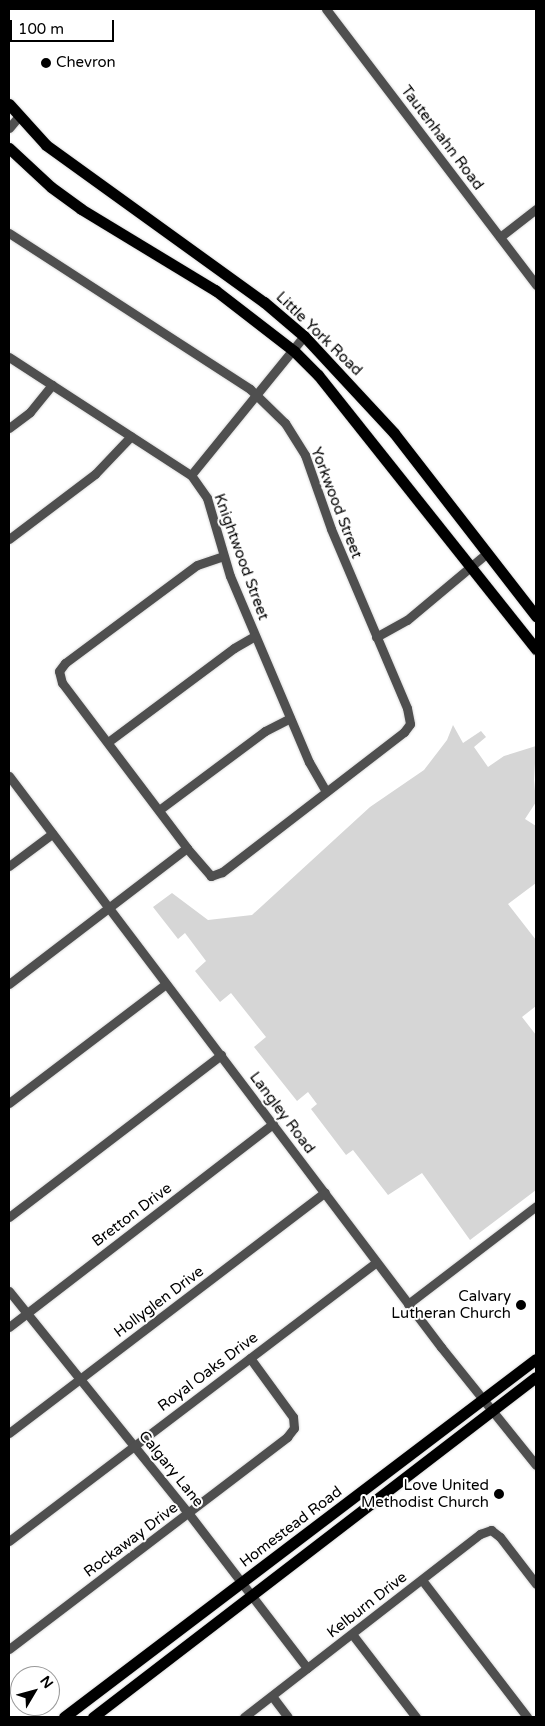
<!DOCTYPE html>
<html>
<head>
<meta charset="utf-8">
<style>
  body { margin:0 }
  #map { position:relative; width:545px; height:1726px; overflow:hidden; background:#fff; font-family:"Varela Round",sans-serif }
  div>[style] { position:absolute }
  .green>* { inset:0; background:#d6d6d6 }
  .roads { filter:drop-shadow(0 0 1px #dbdbdb) drop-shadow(0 0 1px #dbdbdb) }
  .minor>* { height:9px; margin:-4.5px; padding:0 4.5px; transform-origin:4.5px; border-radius:4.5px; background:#4f4f4f }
  .major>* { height:11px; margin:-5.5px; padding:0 5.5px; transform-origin:5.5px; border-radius:5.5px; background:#000 }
  .dots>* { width:14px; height:14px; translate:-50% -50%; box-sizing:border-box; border:2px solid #fff; border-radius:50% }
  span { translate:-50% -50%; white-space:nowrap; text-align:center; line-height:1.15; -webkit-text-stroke:4px #fff; paint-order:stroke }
  .poi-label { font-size:15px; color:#000 }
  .left { translate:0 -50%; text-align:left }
  .right { translate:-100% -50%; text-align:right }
  .street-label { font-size:15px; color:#000 }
  .frame { position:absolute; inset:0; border:10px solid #000; pointer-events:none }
  .north { position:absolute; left:10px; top:1666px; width:50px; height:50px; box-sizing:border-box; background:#fff; border:1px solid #999; border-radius:50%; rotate:53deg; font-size:14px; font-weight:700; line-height:20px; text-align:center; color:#000 }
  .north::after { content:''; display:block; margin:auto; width:18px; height:22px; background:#000; clip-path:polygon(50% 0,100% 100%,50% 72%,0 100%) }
  .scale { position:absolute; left:10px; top:20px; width:104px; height:22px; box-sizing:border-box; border:2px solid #000; border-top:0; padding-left:6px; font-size:15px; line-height:18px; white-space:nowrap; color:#000; -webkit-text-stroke:4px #fff; paint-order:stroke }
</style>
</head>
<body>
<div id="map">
  <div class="green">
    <div style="clip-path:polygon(453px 725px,463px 743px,481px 731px,486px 737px,474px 747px,488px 767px,504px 756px,536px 746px,534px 780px,536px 802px,525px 819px,536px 826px,536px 883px,508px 904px,536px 940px,536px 1006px,522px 1017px,536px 1035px,536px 1190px,470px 1240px,422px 1173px,388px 1195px,353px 1150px,346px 1155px,311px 1109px,317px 1104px,308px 1092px,297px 1101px,254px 1047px,266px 1037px,231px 993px,220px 1002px,195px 971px,206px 961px,185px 933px,178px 939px,153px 907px,172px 893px,208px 920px,252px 915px,370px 807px,424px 770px,447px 740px)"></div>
  </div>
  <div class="roads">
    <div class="minor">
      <div style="left:326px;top:9px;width:347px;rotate:52.7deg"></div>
      <div style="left:9px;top:128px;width:16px;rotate:-50deg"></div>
      <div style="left:9px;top:233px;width:287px;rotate:32.9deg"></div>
      <div style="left:250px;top:389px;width:49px;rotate:44.2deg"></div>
      <div style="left:285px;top:423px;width:38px;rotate:58deg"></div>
      <div style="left:305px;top:455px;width:78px;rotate:70.6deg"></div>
      <div style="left:331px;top:529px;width:194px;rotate:67deg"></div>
      <div style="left:407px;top:708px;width:16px;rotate:79deg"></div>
      <div style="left:410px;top:724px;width:10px;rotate:127deg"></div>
      <div style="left:404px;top:732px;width:230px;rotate:142.4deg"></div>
      <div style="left:222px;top:872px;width:12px;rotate:160deg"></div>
      <div style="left:211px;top:876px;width:37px;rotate:-131deg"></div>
      <div style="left:187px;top:848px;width:207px;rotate:-127.1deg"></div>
      <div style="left:62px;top:683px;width:12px;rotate:-104deg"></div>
      <div style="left:59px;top:671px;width:10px;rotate:-53deg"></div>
      <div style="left:65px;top:663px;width:164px;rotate:-36.6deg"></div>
      <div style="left:197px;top:565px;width:28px;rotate:-19deg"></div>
      <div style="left:500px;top:237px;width:46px;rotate:-37.9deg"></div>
      <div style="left:9px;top:357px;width:217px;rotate:33deg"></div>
      <div style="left:191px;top:475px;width:28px;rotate:55deg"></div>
      <div style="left:207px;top:498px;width:81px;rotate:73.6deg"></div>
      <div style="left:230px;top:576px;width:202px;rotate:67deg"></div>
      <div style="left:309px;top:762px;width:34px;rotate:60deg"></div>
      <div style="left:9px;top:428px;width:26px;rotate:-37deg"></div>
      <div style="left:30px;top:412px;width:35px;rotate:-51deg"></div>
      <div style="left:191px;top:475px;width:179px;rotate:-50.9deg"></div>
      <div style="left:9px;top:539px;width:108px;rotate:-37.1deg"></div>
      <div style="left:95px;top:474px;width:52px;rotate:-46.5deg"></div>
      <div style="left:376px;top:637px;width:35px;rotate:-29deg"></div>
      <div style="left:407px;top:620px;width:104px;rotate:-39.9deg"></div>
      <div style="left:108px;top:742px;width:157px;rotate:-36.7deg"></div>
      <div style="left:234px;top:648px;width:24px;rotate:-30deg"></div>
      <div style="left:9px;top:776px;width:716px;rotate:52.89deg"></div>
      <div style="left:441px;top:1347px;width:151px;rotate:51.2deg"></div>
      <div style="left:159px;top:810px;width:132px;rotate:-36.7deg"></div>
      <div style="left:265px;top:731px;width:28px;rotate:-27deg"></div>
      <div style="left:9px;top:866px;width:54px;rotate:-36.7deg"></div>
      <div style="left:9px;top:984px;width:224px;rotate:-37.4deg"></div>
      <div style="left:9px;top:1103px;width:197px;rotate:-37.2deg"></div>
      <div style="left:9px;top:1217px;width:267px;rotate:-37.4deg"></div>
      <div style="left:9px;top:1291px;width:287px;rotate:51.1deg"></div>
      <div style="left:189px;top:1514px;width:194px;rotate:52.5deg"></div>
      <div style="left:408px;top:1304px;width:161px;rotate:-37.4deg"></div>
      <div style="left:9px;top:1327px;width:333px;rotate:-37.6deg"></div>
      <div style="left:9px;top:1433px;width:397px;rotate:-37.3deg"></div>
      <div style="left:9px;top:1541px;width:461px;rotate:-37.2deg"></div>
      <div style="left:422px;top:1580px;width:173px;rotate:52.5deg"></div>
      <div style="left:352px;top:1634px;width:105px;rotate:52.4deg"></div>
      <div style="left:9px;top:1649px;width:350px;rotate:-37.3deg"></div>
      <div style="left:287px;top:1437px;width:11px;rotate:-52deg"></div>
      <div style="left:294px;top:1428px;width:11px;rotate:-95deg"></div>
      <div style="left:293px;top:1417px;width:73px;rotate:-126.1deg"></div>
      <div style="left:272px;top:1696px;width:26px;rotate:53deg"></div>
      <div style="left:244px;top:1717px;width:299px;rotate:-37.8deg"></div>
      <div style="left:480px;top:1534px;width:12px;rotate:-20deg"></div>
      <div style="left:491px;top:1530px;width:11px;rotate:38deg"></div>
      <div style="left:500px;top:1537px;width:59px;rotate:52.5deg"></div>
    </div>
    <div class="major">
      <div style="left:9px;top:104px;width:55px;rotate:47.9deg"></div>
      <div style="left:46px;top:145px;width:269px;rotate:35.8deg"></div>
      <div style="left:264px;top:302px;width:52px;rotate:40.4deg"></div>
      <div style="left:304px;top:336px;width:132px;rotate:47.1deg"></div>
      <div style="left:394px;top:433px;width:232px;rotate:52.2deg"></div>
      <div style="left:9px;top:148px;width:57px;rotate:42.9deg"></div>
      <div style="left:51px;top:187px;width:37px;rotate:36deg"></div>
      <div style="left:81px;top:209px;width:157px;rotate:31.2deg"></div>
      <div style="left:215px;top:290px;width:100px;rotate:37.7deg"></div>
      <div style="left:294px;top:351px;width:34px;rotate:45deg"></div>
      <div style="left:318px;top:375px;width:350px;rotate:51.5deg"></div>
      <div style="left:64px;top:1717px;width:592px;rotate:-37.18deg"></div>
      <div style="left:93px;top:1717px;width:558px;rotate:-37.51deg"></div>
    </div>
  </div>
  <div class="dots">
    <div style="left:46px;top:63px;background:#000"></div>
    <div style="left:521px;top:1305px;background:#000"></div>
    <div style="left:499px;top:1494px;background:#000"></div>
  </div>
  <div class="poi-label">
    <span class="left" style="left:56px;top:63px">Chevron</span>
    <span class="right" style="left:511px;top:1305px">Calvary<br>Lutheran Church</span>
    <span class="right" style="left:489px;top:1494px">Love United<br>Methodist Church</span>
  </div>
  <div class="street-label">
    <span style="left:442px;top:138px;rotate:53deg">Tautenhahn Road</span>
    <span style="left:319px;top:334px;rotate:44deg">Little York Road</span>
    <span style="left:336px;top:503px;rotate:69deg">Yorkwood Street</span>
    <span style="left:241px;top:557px;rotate:70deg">Knightwood Street</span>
    <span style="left:282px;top:1113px;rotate:53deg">Langley Road</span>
    <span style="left:132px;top:1215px;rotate:-37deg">Bretton Drive</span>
    <span style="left:159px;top:1302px;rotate:-37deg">Hollyglen Drive</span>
    <span style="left:208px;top:1372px;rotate:-37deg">Royal Oaks Drive</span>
    <span style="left:171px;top:1469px;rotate:51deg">Calgary Lane</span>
    <span style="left:291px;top:1527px;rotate:-37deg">Homestead Road</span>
    <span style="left:131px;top:1540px;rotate:-37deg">Rockaway Drive</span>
    <span style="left:367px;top:1605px;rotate:-38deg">Kelburn Drive</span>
  </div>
  <div class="frame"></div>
  <div class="north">N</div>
  <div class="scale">100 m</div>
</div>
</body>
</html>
